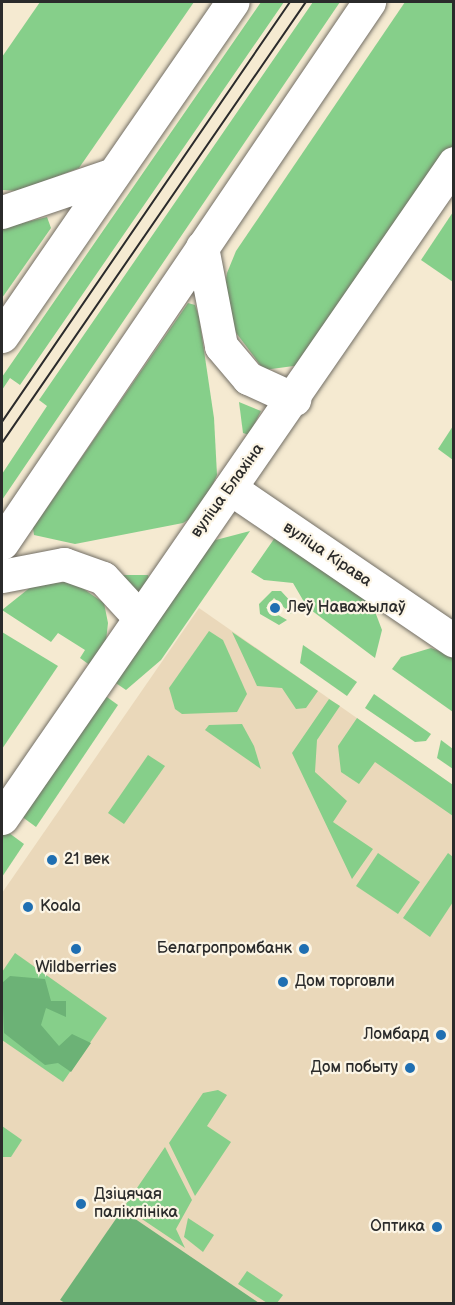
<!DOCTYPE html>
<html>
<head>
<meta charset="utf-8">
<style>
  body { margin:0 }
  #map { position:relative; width:455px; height:1305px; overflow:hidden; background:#f5ead1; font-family:"Balsamiq Sans",sans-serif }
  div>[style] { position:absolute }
  .built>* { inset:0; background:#ead8ba }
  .green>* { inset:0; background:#86cf8a }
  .forest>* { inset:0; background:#6cb276 }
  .roads { filter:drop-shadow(0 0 2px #726e65) drop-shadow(0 0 2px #726e65) }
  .tertiary>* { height:33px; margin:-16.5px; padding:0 16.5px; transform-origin:16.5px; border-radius:16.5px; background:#fff }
  .secondary>* { height:33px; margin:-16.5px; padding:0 16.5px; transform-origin:16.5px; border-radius:16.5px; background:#fff }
  .tram>* { height:1.5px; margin:-0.75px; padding:0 0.75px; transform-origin:0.75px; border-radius:0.75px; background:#2b2b2b }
  .dots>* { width:16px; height:16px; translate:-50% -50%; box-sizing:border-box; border:3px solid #fcf5e5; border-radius:50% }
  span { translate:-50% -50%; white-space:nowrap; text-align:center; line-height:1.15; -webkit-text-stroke:4.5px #fcf5e5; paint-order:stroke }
  .street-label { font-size:16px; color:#2b2b2b }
  .poi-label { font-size:16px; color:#2b2b2b }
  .left { translate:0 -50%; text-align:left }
  .right { translate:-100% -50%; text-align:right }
  .frame { position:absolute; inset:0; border:3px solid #2b2b2b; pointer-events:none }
</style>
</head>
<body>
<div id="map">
  <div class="built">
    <div style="clip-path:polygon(199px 608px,453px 785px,453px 1303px,2px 1304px,2px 893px)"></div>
  </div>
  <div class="green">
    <div style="clip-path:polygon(40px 2px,194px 2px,79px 168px,19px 191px,2px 190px,2px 57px)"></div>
    <div style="clip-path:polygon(261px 2px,284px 2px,20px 385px,10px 378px,2px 390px,2px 377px)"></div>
    <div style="clip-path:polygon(313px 2px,340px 2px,2px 500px,2px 474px,47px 406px,39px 400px)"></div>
    <div style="clip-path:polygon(405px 2px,453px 2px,453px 145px,318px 349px,301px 365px,264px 370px,234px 330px,223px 298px,227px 273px,236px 251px)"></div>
    <div style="clip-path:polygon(453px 212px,453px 282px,421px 260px)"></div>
    <div style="clip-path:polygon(47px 217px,51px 228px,2px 298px,2px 228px)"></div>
    <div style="clip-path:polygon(188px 303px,195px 305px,199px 317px,214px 418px,217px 475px,201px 512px,183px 523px,75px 544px,34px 535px,33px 528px)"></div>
    <div style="clip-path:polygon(239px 402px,261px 411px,249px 435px,243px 433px)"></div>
    <div style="clip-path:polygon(453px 426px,453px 460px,438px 449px)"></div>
    <div style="clip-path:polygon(250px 531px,161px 660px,126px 690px,110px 679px,212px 541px)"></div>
    <div style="clip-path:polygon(276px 536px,371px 601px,382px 630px,375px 658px,307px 607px,293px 583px,264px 580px,251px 572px)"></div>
    <div style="clip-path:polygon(120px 575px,148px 575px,150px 582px,137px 600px)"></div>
    <div style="clip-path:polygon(72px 581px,104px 603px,108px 623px,106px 641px,91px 666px,80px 658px,85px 650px,58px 633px,51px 642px,2px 610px,32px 586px)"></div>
    <div style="clip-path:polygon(272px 591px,281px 591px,293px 604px,291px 614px,274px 598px,266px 608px,287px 620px,279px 625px,260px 614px,259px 604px)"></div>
    <div style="clip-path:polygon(209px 631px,223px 640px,247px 694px,237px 712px,182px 714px,175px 709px,169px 688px)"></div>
    <div style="clip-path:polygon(2px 632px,58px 666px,2px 749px)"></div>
    <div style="clip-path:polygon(232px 632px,318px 691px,306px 708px,296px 709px,282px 688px,257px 686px)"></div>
    <div style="clip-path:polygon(303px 645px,357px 682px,347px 696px,300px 663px)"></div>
    <div style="clip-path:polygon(431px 648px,453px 656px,453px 712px,392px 669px,401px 657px)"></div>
    <div style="clip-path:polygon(100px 692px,118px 705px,36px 827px,17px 813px)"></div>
    <div style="clip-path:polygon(374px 694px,431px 734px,426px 741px,415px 742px,365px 708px)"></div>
    <div style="clip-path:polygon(329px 699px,340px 706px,317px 740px,315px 772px,347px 801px,333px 822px,373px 849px,352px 879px,292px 753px)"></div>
    <div style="clip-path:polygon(357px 718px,453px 785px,453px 816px,375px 762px,359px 784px,341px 772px,338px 746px)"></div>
    <div style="clip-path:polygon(242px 724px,254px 746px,261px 769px,205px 730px,209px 725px)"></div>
    <div style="clip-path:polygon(441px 740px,453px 749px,453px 769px,437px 758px)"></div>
    <div style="clip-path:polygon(148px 755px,165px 766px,124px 824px,108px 813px)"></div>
    <div style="clip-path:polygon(5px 830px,24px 844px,2px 877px,2px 836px)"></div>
    <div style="clip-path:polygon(378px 853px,420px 882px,398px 914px,356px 886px)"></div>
    <div style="clip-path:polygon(448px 853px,453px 857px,453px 902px,430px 937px,403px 918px)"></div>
    <div style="clip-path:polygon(15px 953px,107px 1018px,63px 1082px,2px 1040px,2px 972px)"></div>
    <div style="clip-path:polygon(218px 1090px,227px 1095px,207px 1126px,231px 1142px,195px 1196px,169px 1143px,203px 1093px)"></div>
    <div style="clip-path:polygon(2px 1126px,22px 1140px,11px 1157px,2px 1157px)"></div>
    <div style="clip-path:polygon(165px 1147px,192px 1200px,176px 1229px,185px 1248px,124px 1207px)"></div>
    <div style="clip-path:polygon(188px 1218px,214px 1235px,203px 1252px,184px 1237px)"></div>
    <div style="clip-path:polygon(247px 1271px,283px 1295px,277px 1303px,267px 1303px,238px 1284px)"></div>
  </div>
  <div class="forest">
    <div style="clip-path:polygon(10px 976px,45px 979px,51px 1001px,66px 1001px,66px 1017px,46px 1008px,41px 1025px,59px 1046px,72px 1034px,91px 1043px,71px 1072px,58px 1063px,45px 1065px,4px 1033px,2px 983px)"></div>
    <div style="clip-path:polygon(122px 1210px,259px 1303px,65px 1303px,60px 1300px)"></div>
  </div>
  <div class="roads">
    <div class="tertiary">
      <div style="left:230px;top:488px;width:271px;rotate:34.3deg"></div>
      <div style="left:2px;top:818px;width:796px;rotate:-55.39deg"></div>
    </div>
    <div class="secondary">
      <div style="left:2px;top:212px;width:112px;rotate:-18.8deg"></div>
      <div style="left:202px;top:247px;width:101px;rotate:79.1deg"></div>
      <div style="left:221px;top:346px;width:42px;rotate:49.8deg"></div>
      <div style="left:248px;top:378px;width:51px;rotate:24.5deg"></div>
      <div style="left:2px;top:336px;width:406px;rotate:-55.4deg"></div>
      <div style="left:2px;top:543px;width:654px;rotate:-55.85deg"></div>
      <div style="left:2px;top:576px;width:63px;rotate:-11deg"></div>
      <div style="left:64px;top:564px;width:41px;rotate:19.7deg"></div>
      <div style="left:103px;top:578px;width:53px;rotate:47.3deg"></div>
    </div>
  </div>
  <div class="tram">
    <div style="left:2px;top:422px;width:509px;rotate:-55.56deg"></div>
    <div style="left:2px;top:443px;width:536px;rotate:-55.42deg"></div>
  </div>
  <div class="dots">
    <div style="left:275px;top:608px;background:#1f6fb2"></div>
    <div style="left:52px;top:860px;background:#1f6fb2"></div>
    <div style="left:28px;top:907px;background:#1f6fb2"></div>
    <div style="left:76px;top:949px;background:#1f6fb2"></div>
    <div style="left:304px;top:949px;background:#1f6fb2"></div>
    <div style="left:283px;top:982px;background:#1f6fb2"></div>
    <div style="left:441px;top:1035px;background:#1f6fb2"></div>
    <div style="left:410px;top:1068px;background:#1f6fb2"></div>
    <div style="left:81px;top:1204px;background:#1f6fb2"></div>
    <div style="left:437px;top:1227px;background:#1f6fb2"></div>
  </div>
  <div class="street-label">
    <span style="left:228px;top:491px;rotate:-54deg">вуліца Блахіна</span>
    <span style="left:327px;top:555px;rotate:34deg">вуліца Кірава</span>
  </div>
  <div class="poi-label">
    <span class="left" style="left:287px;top:608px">Леў Наважылаў</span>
    <span class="left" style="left:64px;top:860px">21 век</span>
    <span class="left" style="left:40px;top:907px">Koala</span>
    <span class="right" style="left:292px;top:949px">Белагропромбанк</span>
    <span style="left:76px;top:968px">Wildberries</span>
    <span class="left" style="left:295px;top:982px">Дом торговли</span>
    <span class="right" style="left:429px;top:1035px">Ломбард</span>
    <span class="right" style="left:398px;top:1068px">Дом побыту</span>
    <span class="left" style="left:94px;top:1204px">Дзіцячая<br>паліклініка</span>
    <span class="right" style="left:425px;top:1227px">Оптика</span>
  </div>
  <div class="frame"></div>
</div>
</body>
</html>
